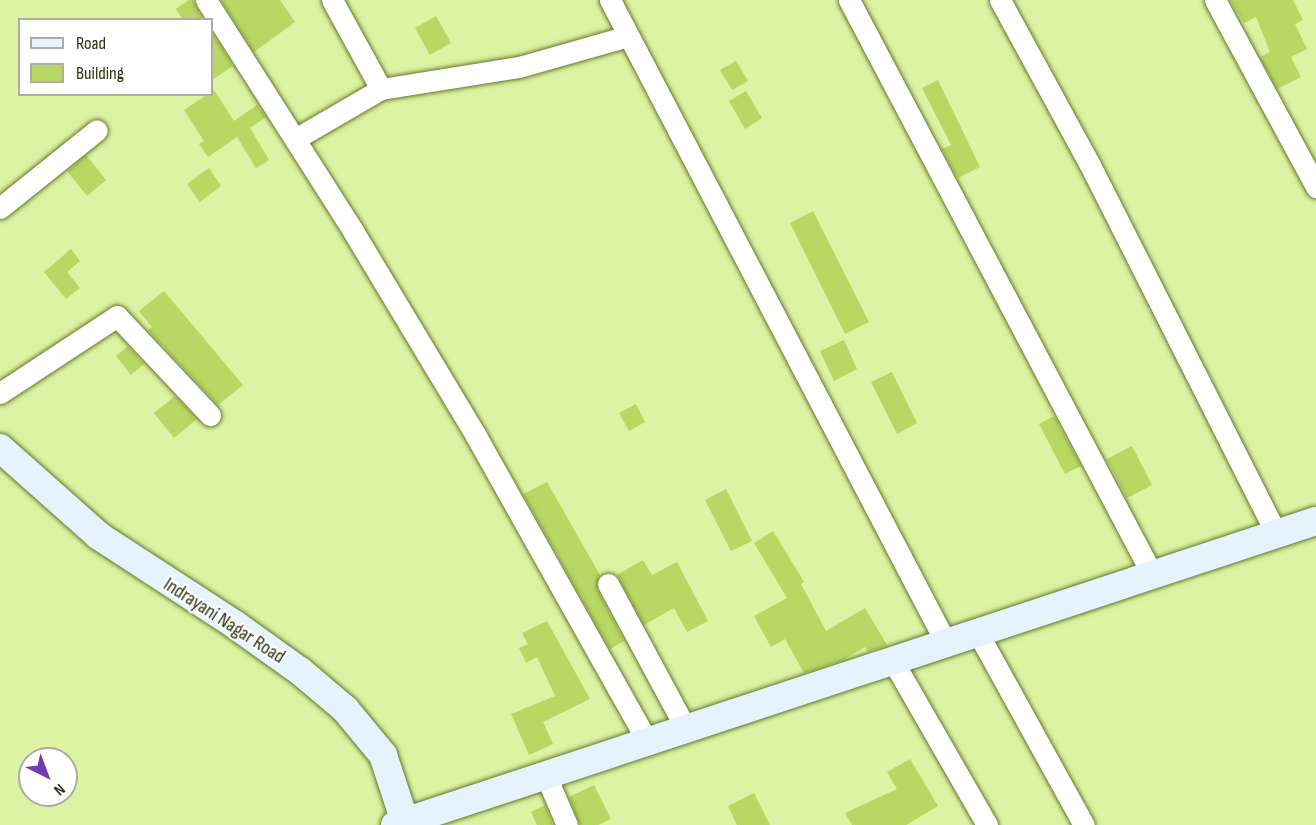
<!DOCTYPE html>
<html>
<head>
<meta charset="utf-8">
<style>
  body { margin:0 }
  #map { position:relative; width:1316px; height:825px; overflow:hidden; background:#dbf3a2; font-family:"Sofia Sans Condensed",sans-serif }
  div>[style] { position:absolute }
  .building>* { inset:0; background:#b8d763 }
  .roads { filter:drop-shadow(0 0 2px #65792a) drop-shadow(0 0 2px #65792a) }
  .street>* { height:21px; margin:-10.5px; padding:0 10.5px; transform-origin:10.5px; border-radius:10.5px; background:#fff }
  .secondary>* { height:28px; margin:-14px; padding:0 14px; transform-origin:14px; border-radius:14px; background:#e6f3fe }
  span { translate:-50% -50%; white-space:nowrap; text-align:center; line-height:1.15; -webkit-text-stroke:4.5px #fff; paint-order:stroke }
  .street-label { font-size:20px; color:#2c3514 }
  .legend { position:absolute; left:18px; top:18px; width:195px; height:78px; box-sizing:border-box; background:#fff; border:2px solid #abaea1; margin:0; padding:8px 10px; list-style:none; font-size:18px; color:#2c3514 }
  .legend li { display:flex; align-items:center; gap:12px; height:30px }
  .legend b { width:30px; border:2px solid #abaea1 }
  .north { position:absolute; left:18px; top:747px; width:60px; height:60px; box-sizing:border-box; background:#fff; border:2px solid #abaea1; border-radius:50%; rotate:138deg; font-size:16px; font-weight:700; line-height:24px; text-align:center; color:#2c3514 }
  .north::after { content:''; display:block; margin:auto; width:21px; height:27px; background:#733ab0; clip-path:polygon(50% 0,100% 100%,50% 72%,0 100%) }
</style>
</head>
<body>
<div id="map">
  <div class="building">
    <div style="clip-path:polygon(189px 0,193px 0,203px 20px,183px 20px,176px 9px)"></div>
    <div style="clip-path:polygon(221px 0,280px 0,295px 22px,254px 52px)"></div>
    <div style="clip-path:polygon(1230px 0,1293px 0,1303px 20px,1295px 24px,1307px 49px,1291px 57px,1301px 77px,1277px 89px,1260px 57px,1270px 52px,1256px 17px,1244px 23px)"></div>
    <div style="clip-path:polygon(436px 16px,451px 43px,430px 55px,415px 28px)"></div>
    <div style="clip-path:polygon(212px 32px,233px 66px,212px 80px)"></div>
    <div style="clip-path:polygon(736px 61px,748px 81px,732px 90px,720px 70px)"></div>
    <div style="clip-path:polygon(938px 80px,980px 167px,958px 178px,942px 149px,951px 145px,922px 88px)"></div>
    <div style="clip-path:polygon(214px 90px,234px 121px,257px 105px,266px 117px,250px 128px,269px 160px,256px 168px,237px 137px,208px 157px,199px 144px,204px 141px,184px 110px)"></div>
    <div style="clip-path:polygon(746px 91px,762px 118px,745px 129px,729px 101px)"></div>
    <div style="clip-path:polygon(86px 155px,106px 180px,87px 196px,67px 171px)"></div>
    <div style="clip-path:polygon(209px 168px,221px 186px,200px 202px,187px 184px)"></div>
    <div style="clip-path:polygon(813px 211px,869px 322px,845px 334px,790px 223px)"></div>
    <div style="clip-path:polygon(71px 249px,80px 261px,67px 272px,80px 288px,66px 299px,44px 272px)"></div>
    <div style="clip-path:polygon(164px 291px,243px 385px,218px 405px,148px 330px,152px 327px,139px 311px)"></div>
    <div style="clip-path:polygon(844px 340px,857px 369px,834px 381px,820px 351px)"></div>
    <div style="clip-path:polygon(128px 346px,144px 364px,131px 375px,116px 356px)"></div>
    <div style="clip-path:polygon(892px 372px,917px 423px,897px 434px,871px 382px)"></div>
    <div style="clip-path:polygon(175px 396px,197px 419px,174px 438px,154px 413px)"></div>
    <div style="clip-path:polygon(636px 404px,645px 422px,629px 431px,619px 413px)"></div>
    <div style="clip-path:polygon(1054px 416px,1081px 466px,1065px 474px,1039px 424px)"></div>
    <div style="clip-path:polygon(1132px 446px,1152px 485px,1127px 498px,1107px 459px)"></div>
    <div style="clip-path:polygon(547px 482px,600px 575px,597px 589px,624px 641px,610px 649px,523px 494px)"></div>
    <div style="clip-path:polygon(726px 489px,752px 541px,731px 551px,705px 500px)"></div>
    <div style="clip-path:polygon(773px 531px,804px 582px,801px 584px,826px 631px,865px 608px,887px 645px,868px 652px,865px 647px,843px 660px,804px 673px,785px 639px,771px 647px,754px 616px,787px 598px,754px 543px)"></div>
    <div style="clip-path:polygon(643px 560px,652px 575px,677px 562px,708px 621px,687px 632px,674px 608px,644px 625px,617px 575px)"></div>
    <div style="clip-path:polygon(547px 621px,590px 699px,543px 722px,553px 744px,529px 755px,511px 714px,555px 696px,537px 657px,526px 663px,519px 648px,528px 644px,522px 633px)"></div>
    <div style="clip-path:polygon(910px 759px,938px 806px,906px 825px,852px 825px,845px 813px,897px 789px,887px 772px)"></div>
    <div style="clip-path:polygon(594px 785px,611px 819px,598px 825px,580px 825px,569px 797px)"></div>
    <div style="clip-path:polygon(754px 793px,770px 825px,737px 825px,728px 806px)"></div>
    <div style="clip-path:polygon(545px 805px,553px 825px,537px 825px,531px 812px)"></div>
  </div>
  <div class="roads">
    <div class="street">
      <div style="left:206px;top:0;width:274px;rotate:57.5deg"></div>
      <div style="left:353px;top:231px;width:239px;rotate:59deg"></div>
      <div style="left:476px;top:436px;width:352px;rotate:60.7deg"></div>
      <div style="left:610px;top:0;width:728px;rotate:62.41deg"></div>
      <div style="left:849px;top:0;width:651px;rotate:62.18deg"></div>
      <div style="left:1000px;top:0;width:186px;rotate:61.4deg"></div>
      <div style="left:1089px;top:163px;width:417px;rotate:63.2deg"></div>
      <div style="left:1215px;top:0;width:213px;rotate:61.6deg"></div>
      <div style="left:381px;top:89px;width:140px;rotate:-9.1deg"></div>
      <div style="left:519px;top:67px;width:113px;rotate:-15.9deg"></div>
      <div style="left:295px;top:139px;width:99px;rotate:-30.2deg"></div>
      <div style="left:381px;top:89px;width:102px;rotate:-118.8deg"></div>
      <div style="left:0;top:208px;width:124px;rotate:-38.8deg"></div>
      <div style="left:0;top:393px;width:140px;rotate:-33.3deg"></div>
      <div style="left:117px;top:316px;width:136px;rotate:46.8deg"></div>
      <div style="left:608px;top:584px;width:167px;rotate:61.7deg"></div>
      <div style="left:979px;top:635px;width:217px;rotate:61.1deg"></div>
      <div style="left:894px;top:663px;width:187px;rotate:60.1deg"></div>
      <div style="left:546px;top:776px;width:53px;rotate:66.8deg"></div>
    </div>
    <div class="secondary">
      <div style="left:0;top:448px;width:132px;rotate:41.6deg"></div>
      <div style="left:99px;top:536px;width:161px;rotate:33.1deg"></div>
      <div style="left:234px;top:624px;width:81px;rotate:35.5deg"></div>
      <div style="left:300px;top:671px;width:59px;rotate:40.2deg"></div>
      <div style="left:345px;top:709px;width:60px;rotate:50.4deg"></div>
      <div style="left:383px;top:755px;width:74px;rotate:71.8deg"></div>
      <div style="left:395px;top:825px;width:970px;rotate:-18.27deg"></div>
    </div>
  </div>
  <div class="street-label">
    <span style="left:224px;top:621px;rotate:33deg">Indrayani Nagar Road</span>
  </div>
  <ul class="legend">
  <li><b style="height:8px;background:#e6f3fe"></b>Road</li>
  <li><b style="height:16px;background:#b8d763"></b>Building</li>
  </ul>
  <div class="north">N</div>
</div>
</body>
</html>
